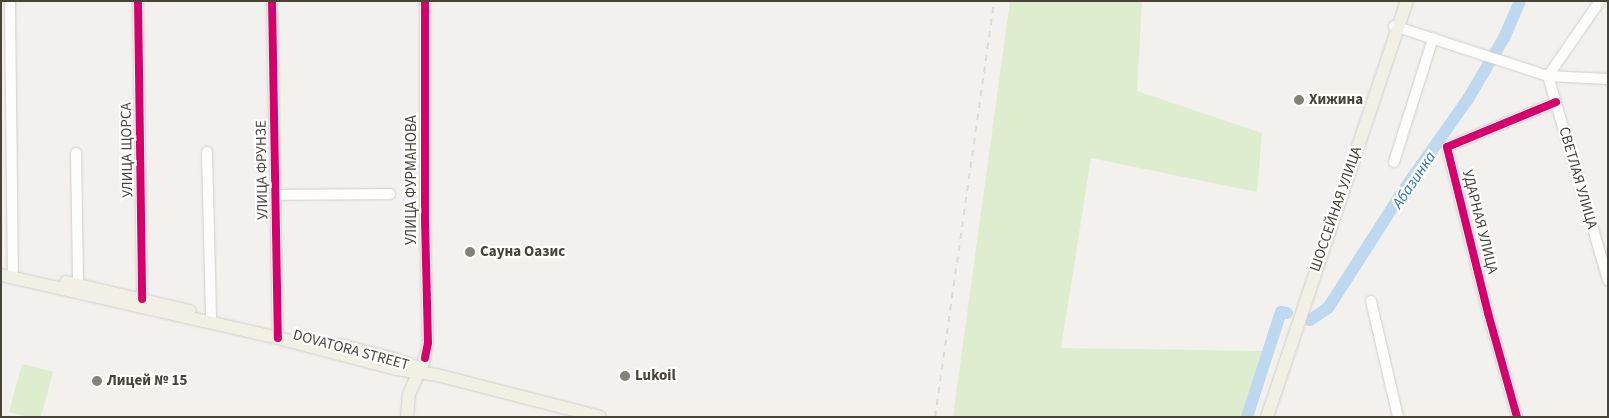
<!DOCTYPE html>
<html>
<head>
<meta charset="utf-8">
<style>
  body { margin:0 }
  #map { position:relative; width:1609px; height:418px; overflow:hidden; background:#f2f1ed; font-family:"Source Sans 3",sans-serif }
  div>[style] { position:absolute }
  .green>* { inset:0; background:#deedcd }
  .river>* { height:12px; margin:-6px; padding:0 6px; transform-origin:6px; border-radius:6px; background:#bed8f0 }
  .roads { filter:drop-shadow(0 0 1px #d0cfca) drop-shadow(0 0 1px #d0cfca) }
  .minor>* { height:10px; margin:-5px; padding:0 5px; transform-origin:5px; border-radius:5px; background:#fdfdfc }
  .major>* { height:12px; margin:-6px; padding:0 6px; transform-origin:6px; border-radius:6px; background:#f2efe5 }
  .rail>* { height:2px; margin-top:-1px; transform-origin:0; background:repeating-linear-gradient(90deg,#dadad9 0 6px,transparent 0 12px) }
  .cycleway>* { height:8px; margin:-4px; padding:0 4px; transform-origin:4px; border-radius:4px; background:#d6006c }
  .dots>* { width:14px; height:14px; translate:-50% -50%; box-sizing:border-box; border:2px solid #fff; border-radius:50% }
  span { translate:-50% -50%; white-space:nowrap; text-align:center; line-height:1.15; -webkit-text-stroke:4.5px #fff; paint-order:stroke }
  .poi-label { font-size:15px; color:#494438; font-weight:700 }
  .left { translate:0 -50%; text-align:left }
  .street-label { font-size:15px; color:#494438 }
  .water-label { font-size:16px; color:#3075b6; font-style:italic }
  .frame { position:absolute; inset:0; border:2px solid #494438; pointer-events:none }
</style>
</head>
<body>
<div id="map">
  <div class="green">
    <div style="clip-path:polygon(1010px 1px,1142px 1px,1137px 91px,1262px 133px,1257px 192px,1091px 158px,1061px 348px,1266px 351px,1242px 417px,953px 417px)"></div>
    <div style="clip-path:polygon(22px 364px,53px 372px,41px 417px,28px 417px,9px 412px)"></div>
  </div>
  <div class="river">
    <div style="left:1307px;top:319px;width:3px;rotate:18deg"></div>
    <div style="left:1310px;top:320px;width:22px;rotate:-34deg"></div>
    <div style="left:1328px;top:308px;width:139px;rotate:-57.3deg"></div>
    <div style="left:1403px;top:191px;width:113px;rotate:-54.8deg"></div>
    <div style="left:1468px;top:99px;width:71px;rotate:-59.5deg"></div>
    <div style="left:1504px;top:38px;width:40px;rotate:-66.6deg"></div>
    <div style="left:1247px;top:417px;width:110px;rotate:-72.1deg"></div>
    <div style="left:1281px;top:312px;width:6px;rotate:9deg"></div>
  </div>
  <div class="roads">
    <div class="minor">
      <div style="left:10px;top:1px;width:269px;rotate:89.4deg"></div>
      <div style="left:138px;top:1px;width:298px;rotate:89.2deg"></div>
      <div style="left:272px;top:1px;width:337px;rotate:89deg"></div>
      <div style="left:1394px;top:26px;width:162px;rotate:18deg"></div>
      <div style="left:1548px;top:76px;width:60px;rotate:2.9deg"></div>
      <div style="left:1548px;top:76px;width:213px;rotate:73.6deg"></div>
      <div style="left:1548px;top:76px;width:91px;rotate:-55.3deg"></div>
      <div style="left:207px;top:152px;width:164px;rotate:88.6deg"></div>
      <div style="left:76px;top:153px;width:131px;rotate:89.1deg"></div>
      <div style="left:1394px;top:162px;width:130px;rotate:-72.5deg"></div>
      <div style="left:276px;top:195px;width:114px;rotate:-0.5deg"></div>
      <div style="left:1371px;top:301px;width:119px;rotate:76.9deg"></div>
      <div style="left:425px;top:358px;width:15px;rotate:-79deg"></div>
      <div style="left:428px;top:343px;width:124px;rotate:-91.4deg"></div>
      <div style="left:425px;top:219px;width:218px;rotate:-90deg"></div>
      <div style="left:1517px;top:417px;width:108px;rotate:-105.6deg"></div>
      <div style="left:1488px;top:313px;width:171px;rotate:-103.9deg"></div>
      <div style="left:1447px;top:147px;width:118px;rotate:-22.4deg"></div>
    </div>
    <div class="major">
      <div style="left:1px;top:275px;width:284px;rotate:12.8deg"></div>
      <div style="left:278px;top:338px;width:122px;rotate:14.7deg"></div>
      <div style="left:396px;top:369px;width:41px;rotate:8.3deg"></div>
      <div style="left:437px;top:375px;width:168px;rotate:14.4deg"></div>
      <div style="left:66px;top:282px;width:127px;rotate:13.2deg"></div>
      <div style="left:339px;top:345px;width:61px;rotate:14.3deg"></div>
      <div style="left:398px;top:360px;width:19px;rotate:21deg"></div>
      <div style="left:407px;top:417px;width:23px;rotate:-85deg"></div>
      <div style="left:409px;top:394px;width:39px;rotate:-66deg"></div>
      <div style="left:1267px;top:417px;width:439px;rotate:-71.4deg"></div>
    </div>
  </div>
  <div class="rail">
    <div style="left:935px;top:417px;width:420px;rotate:-81.9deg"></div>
  </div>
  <div class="cycleway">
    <div style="left:138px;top:1px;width:298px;rotate:89.2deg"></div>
    <div style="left:272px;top:1px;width:337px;rotate:89deg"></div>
    <div style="left:425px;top:358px;width:15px;rotate:-79deg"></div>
    <div style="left:428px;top:343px;width:124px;rotate:-91.4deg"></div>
    <div style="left:425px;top:219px;width:218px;rotate:-90deg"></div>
    <div style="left:1517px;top:417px;width:108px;rotate:-105.6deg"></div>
    <div style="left:1488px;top:313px;width:171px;rotate:-103.9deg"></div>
    <div style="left:1447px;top:147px;width:118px;rotate:-22.4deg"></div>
  </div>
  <div class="dots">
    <div style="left:1299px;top:100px;background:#848177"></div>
    <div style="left:470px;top:252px;background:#848177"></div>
    <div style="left:625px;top:376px;background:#848177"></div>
    <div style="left:97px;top:381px;background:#848177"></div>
  </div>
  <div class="poi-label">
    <span class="left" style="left:1309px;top:100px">Хижина</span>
    <span class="left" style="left:480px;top:252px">Сауна Оазис</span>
    <span class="left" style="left:635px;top:376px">Lukoil</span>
    <span class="left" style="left:107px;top:381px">Лицей № 15</span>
  </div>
  <div class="street-label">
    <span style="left:127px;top:150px;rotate:-91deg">УЛИЦА ЩОРСА</span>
    <span style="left:262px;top:170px;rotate:-91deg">УЛИЦА ФРУНЗЕ</span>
    <span style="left:1578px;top:178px;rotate:74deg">СВЕТЛАЯ УЛИЦА</span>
    <span style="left:412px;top:180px;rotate:-90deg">УЛИЦА ФУРМАНОВА</span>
    <span style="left:1336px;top:209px;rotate:-71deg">ШОССЕЙНАЯ УЛИЦА</span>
    <span style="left:1480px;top:222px;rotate:76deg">УДАРНАЯ УЛИЦА</span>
    <span style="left:351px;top:350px;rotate:15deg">DOVATORA STREET</span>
  </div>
  <div class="water-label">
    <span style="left:1414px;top:180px;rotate:-56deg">Абазинка</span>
  </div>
  <div class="frame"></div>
</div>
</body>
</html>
